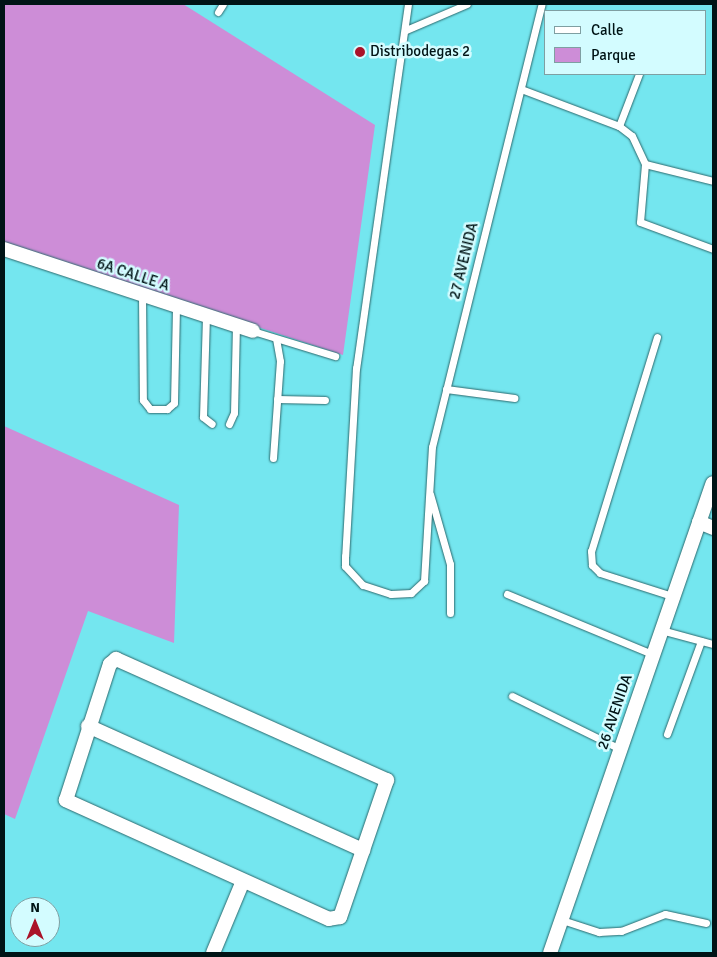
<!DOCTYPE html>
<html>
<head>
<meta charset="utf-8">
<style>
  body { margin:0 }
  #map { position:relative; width:717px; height:957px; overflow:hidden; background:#74e6ef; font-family:Signika,sans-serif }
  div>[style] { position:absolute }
  .green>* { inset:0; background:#cd8dd7 }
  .roads { filter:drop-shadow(0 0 1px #2c696d) drop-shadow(0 0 1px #2c696d) }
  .lane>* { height:7px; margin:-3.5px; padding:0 3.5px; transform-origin:3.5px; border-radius:3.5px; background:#fff }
  .street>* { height:14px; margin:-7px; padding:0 7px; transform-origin:7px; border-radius:7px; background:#fff }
  .dots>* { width:14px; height:14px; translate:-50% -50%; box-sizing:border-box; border:2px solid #d3fcff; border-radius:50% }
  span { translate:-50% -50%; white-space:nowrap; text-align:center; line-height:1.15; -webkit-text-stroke:5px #d3fcff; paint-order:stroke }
  .poi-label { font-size:15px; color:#001416 }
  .left { translate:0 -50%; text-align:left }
  .street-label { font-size:15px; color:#001416 }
  .frame { position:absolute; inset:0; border:5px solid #001416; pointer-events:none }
  .legend { position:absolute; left:544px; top:10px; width:162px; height:65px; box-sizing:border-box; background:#d3fcff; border:1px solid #7f9fa2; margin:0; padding:6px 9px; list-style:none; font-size:15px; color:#001416 }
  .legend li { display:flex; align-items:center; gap:10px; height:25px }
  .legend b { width:25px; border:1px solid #7f9fa2 }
  .north { position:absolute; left:10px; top:897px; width:50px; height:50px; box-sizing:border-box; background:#d3fcff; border:1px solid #7f9fa2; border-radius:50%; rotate:0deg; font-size:14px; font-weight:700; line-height:20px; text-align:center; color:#001416 }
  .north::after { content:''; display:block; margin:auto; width:18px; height:22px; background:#aa1329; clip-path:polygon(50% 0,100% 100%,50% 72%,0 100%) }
</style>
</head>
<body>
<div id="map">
  <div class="green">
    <div style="clip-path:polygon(4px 4px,183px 4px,375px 125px,343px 355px,4px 244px)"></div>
    <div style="clip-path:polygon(4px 426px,179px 505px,174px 643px,88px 611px,15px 819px,4px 814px)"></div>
  </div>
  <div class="roads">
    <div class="lane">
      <div style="left:408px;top:4px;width:368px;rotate:98.1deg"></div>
      <div style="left:356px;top:368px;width:188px;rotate:93.3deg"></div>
      <div style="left:345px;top:556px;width:10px;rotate:90deg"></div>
      <div style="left:345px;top:566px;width:26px;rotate:47deg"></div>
      <div style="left:363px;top:585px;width:29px;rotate:18deg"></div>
      <div style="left:391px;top:594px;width:20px;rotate:-3deg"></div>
      <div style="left:411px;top:593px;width:18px;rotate:-43deg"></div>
      <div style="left:424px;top:581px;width:134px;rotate:-86.6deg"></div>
      <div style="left:432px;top:447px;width:456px;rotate:-76.1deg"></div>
      <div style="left:218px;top:12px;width:9px;rotate:-58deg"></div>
      <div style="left:406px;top:30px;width:66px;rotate:-23.1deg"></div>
      <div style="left:521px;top:89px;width:105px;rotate:20.7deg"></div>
      <div style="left:619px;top:126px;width:16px;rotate:38deg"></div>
      <div style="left:632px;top:136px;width:31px;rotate:65deg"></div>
      <div style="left:645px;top:164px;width:58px;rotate:94.9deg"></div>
      <div style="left:640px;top:222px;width:78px;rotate:20.3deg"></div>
      <div style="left:619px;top:126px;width:56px;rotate:-69deg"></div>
      <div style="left:645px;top:164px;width:70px;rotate:14deg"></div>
      <div style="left:142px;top:295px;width:105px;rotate:89.5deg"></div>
      <div style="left:143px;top:400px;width:11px;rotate:52deg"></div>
      <div style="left:150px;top:409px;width:17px"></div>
      <div style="left:167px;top:409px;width:9px;rotate:-41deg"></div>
      <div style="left:174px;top:403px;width:97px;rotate:-88.8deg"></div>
      <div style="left:206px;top:316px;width:101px;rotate:91.7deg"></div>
      <div style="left:203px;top:417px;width:11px;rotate:38deg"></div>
      <div style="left:253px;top:331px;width:86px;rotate:17deg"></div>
      <div style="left:657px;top:337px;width:224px;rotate:107.1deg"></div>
      <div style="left:591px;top:551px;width:14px;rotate:86deg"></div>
      <div style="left:592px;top:565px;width:11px;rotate:45deg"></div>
      <div style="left:600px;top:573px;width:76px;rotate:17.7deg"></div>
      <div style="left:446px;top:389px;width:69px;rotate:7.5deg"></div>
      <div style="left:277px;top:399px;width:48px;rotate:1.2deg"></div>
      <div style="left:229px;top:424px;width:12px;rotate:-66deg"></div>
      <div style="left:234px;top:413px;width:88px;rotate:-88.7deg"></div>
      <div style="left:273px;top:458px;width:97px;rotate:-85.9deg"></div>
      <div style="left:280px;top:361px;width:22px;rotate:-100deg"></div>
      <div style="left:430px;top:494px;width:73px;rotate:74.1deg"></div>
      <div style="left:450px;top:564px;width:49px;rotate:90deg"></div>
      <div style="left:507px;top:594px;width:157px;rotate:22.5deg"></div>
      <div style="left:661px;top:630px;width:54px;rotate:15.1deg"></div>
      <div style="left:512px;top:696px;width:120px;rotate:26.1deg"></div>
      <div style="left:667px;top:734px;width:99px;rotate:-69.9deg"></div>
      <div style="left:562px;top:920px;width:39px;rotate:18deg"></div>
      <div style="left:599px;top:932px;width:22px;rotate:-3deg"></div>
      <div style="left:621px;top:931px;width:47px;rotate:-21.1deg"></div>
      <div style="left:665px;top:914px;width:42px;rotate:12.4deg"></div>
    </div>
    <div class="street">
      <div style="left:4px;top:249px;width:262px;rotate:18.2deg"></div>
      <div style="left:699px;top:522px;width:15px;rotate:23deg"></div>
      <div style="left:116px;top:659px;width:297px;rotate:24.1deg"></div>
      <div style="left:387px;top:780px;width:145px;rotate:108.9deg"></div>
      <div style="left:340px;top:917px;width:11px;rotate:170deg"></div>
      <div style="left:329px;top:919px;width:289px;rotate:-155.7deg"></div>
      <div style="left:66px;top:800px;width:143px;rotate:-72.1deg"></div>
      <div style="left:110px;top:664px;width:8px;rotate:-40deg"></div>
      <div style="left:88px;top:726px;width:302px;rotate:24.3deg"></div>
      <div style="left:213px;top:953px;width:78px;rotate:-67.4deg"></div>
      <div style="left:550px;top:953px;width:497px;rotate:-70.9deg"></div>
    </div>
  </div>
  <div class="dots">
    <div style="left:360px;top:52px;background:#aa1329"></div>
  </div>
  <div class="poi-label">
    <span class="left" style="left:370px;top:52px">Distribodegas 2</span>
  </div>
  <div class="street-label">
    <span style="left:464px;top:261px;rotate:-76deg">27 AVENIDA</span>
    <span style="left:133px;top:275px;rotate:18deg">6A CALLE A</span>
    <span style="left:615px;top:712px;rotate:-71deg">26 AVENIDA</span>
  </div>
  <div class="frame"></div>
  <ul class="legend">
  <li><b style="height:6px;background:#fff"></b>Calle</li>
  <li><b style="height:14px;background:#cd8dd7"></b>Parque</li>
  </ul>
  <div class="north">N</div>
</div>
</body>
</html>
